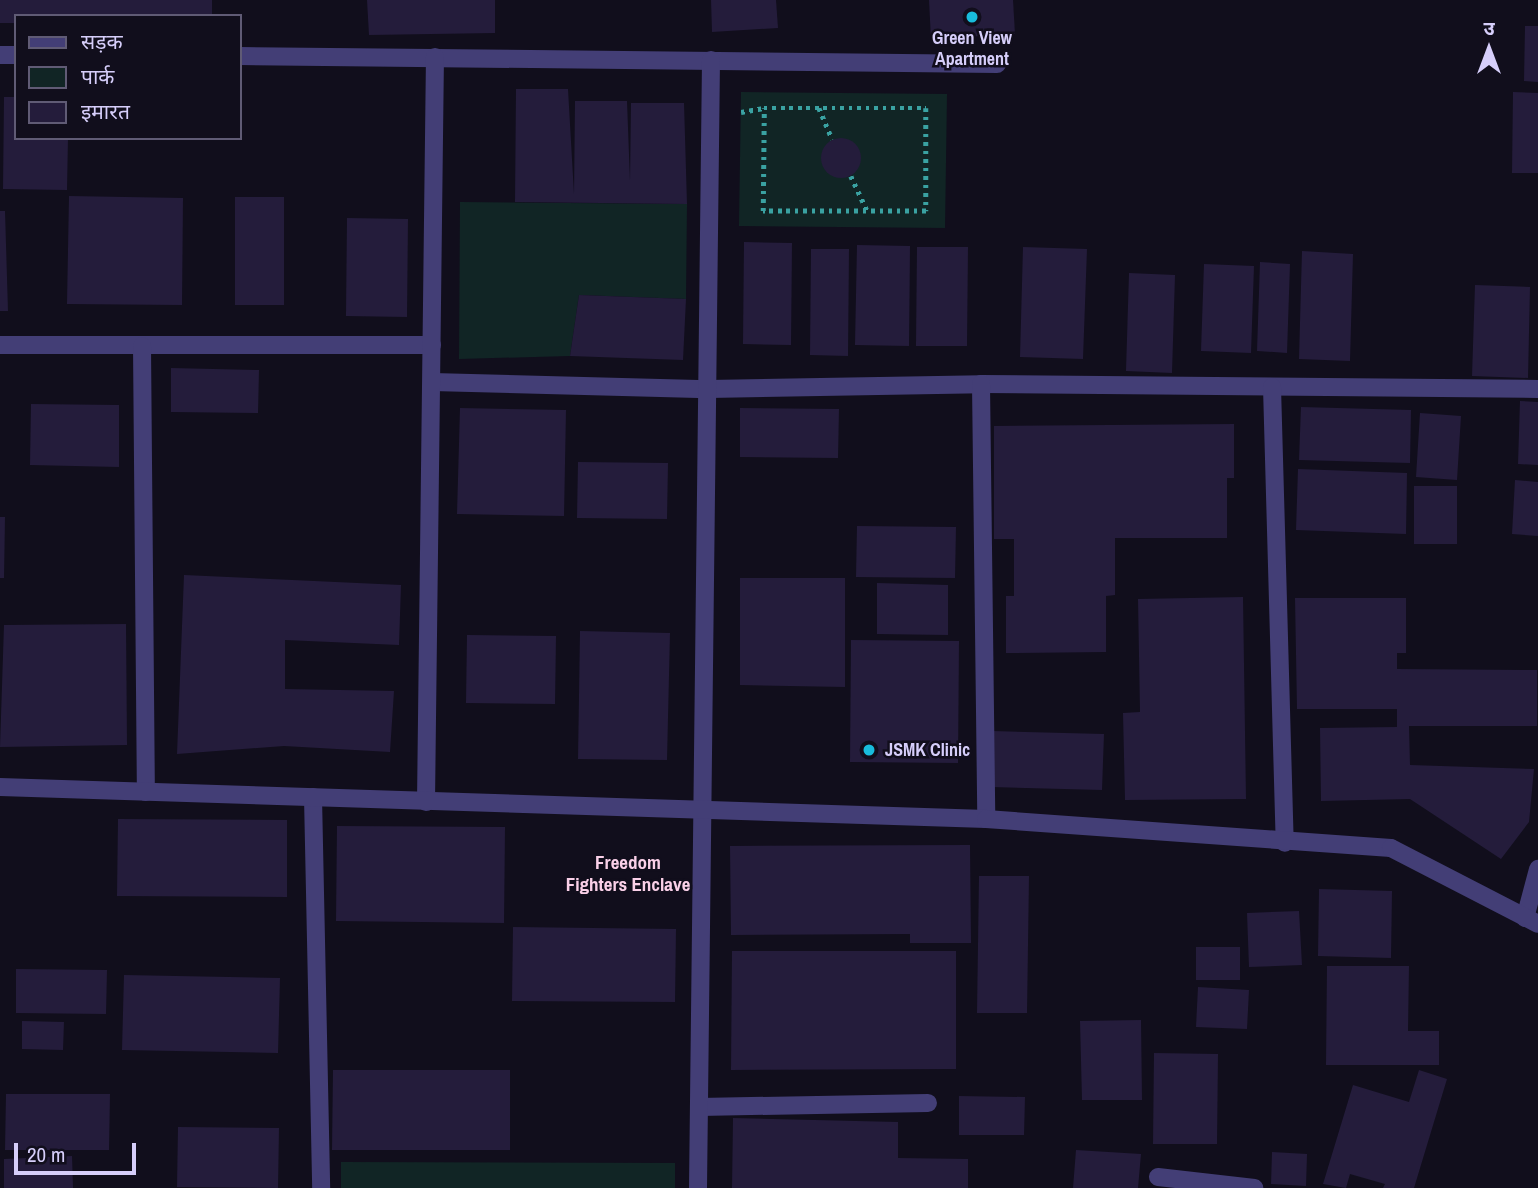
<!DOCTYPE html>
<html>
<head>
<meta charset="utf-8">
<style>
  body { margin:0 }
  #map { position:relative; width:1538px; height:1188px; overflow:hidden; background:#110e1c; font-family:"Archivo Narrow","Noto Sans Devanagari",sans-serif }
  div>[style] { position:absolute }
  .green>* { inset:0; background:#112525 }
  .building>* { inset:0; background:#241c3b }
  .round { border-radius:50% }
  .path>* { height:4.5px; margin-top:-2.25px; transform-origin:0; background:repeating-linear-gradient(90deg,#3aa2a2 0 3.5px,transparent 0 8.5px) }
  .minor>* { height:18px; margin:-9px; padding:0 9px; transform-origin:9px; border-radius:9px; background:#433e76 }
  .tertiary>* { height:18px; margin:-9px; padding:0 9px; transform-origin:9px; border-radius:9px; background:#433e76 }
  .dots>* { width:19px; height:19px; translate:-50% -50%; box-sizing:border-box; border:4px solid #110e1c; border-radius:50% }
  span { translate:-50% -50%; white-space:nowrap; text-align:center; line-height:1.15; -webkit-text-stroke:5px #110e1c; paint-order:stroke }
  .poi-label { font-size:18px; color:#d6cefa; font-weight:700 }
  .left { translate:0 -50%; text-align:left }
  .neighbourhood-label { font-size:19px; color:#fad0e8; font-weight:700 }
  .legend { position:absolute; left:14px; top:14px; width:228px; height:126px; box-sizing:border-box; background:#110e1c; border:2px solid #605b75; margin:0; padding:9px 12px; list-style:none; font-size:21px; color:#d6cefa }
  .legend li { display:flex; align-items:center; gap:14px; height:35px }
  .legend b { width:35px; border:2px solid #605b75 }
  .north { position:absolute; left:1454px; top:14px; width:70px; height:70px; -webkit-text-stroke:5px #110e1c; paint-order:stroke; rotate:0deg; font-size:19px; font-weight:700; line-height:28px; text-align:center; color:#d6cefa }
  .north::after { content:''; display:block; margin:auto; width:24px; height:32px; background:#d6cefa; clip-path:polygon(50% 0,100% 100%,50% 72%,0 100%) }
  .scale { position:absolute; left:14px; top:1143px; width:122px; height:32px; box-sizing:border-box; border:4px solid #d6cefa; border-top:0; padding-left:9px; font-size:21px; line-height:24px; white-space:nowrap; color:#d6cefa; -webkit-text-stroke:5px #110e1c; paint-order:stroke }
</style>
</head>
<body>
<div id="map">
  <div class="green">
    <div style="clip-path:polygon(741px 92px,947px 94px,945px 228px,739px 226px)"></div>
    <div style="clip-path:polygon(460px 202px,687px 204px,686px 299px,579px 295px,570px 356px,459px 359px)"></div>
    <div style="clip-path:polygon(341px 1162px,675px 1163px,675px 1188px,341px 1188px)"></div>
  </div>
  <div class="building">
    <div style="clip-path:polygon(0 0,212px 0,212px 16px,16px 16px,16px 23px,0 23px)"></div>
    <div style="clip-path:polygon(367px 0,495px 0,495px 33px,369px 35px)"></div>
    <div style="clip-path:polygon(711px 0,776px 0,778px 28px,712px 32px)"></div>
    <div style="clip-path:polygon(929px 0,1013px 0,1015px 34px,931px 39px)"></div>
    <div style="clip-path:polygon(1525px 26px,1538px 26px,1538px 82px,1524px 81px)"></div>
    <div style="clip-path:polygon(516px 89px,568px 89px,574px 194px,575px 101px,627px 101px,630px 181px,631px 103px,684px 103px,687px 204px,515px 202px)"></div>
    <div style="clip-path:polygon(1513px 92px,1538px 93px,1538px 173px,1512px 173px)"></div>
    <div style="clip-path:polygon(4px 97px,16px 97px,16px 138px,68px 138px,67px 190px,3px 189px)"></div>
    <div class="round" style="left:821px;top:138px;width:40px;height:40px"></div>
    <div style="clip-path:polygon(69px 196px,183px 198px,182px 305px,67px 304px)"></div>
    <div style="clip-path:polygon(235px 197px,284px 197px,284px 305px,235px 305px)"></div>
    <div style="clip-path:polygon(0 211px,5px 211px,8px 311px,0 311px)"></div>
    <div style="clip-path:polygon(347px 218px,408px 219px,407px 317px,346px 316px)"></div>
    <div style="clip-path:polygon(744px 242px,792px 243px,791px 345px,743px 344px)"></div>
    <div style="clip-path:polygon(857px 245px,910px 246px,909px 346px,855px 345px)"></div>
    <div style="clip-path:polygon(917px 247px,968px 247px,967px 346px,916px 346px)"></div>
    <div style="clip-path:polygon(1023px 247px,1087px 249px,1083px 359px,1020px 357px)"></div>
    <div style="clip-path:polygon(811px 249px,849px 249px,848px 356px,810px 355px)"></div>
    <div style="clip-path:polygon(1302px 251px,1353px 254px,1350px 361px,1299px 359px)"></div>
    <div style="clip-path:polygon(1260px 262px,1290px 264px,1287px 353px,1257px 351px)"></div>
    <div style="clip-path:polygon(1204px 264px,1254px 266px,1251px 353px,1201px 351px)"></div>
    <div style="clip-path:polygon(1129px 273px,1175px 275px,1172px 373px,1126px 371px)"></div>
    <div style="clip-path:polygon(1475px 285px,1530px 287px,1528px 378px,1472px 376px)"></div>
    <div style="clip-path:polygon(579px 295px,686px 299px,683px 360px,570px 356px)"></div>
    <div style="clip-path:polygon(171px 368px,259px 370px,258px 413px,171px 412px)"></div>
    <div style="clip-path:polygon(1520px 401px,1538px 402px,1538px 465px,1518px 464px)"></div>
    <div style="clip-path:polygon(31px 404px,119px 405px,119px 467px,30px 465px)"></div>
    <div style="clip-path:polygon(1301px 407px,1411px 410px,1410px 463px,1299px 460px)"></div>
    <div style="clip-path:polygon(460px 408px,566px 410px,564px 516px,457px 514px)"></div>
    <div style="clip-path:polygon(740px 408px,839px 409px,838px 458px,740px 457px)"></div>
    <div style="clip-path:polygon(1420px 413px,1461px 416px,1457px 480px,1416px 477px)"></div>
    <div style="clip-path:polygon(1234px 424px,1234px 478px,1227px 478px,1227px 538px,1115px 538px,1115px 595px,1106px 596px,1106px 652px,1006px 653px,1006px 596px,1014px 596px,1014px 539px,994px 539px,994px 426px)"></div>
    <div style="clip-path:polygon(578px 462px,668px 463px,667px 519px,577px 518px)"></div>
    <div style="clip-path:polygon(1298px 469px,1407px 473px,1406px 534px,1296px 530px)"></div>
    <div style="clip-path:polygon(1515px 480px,1538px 482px,1538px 536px,1512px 534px)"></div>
    <div style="clip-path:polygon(1414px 486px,1457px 486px,1457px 544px,1414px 544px)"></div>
    <div style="clip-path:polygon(0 517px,5px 517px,4px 578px,0 578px)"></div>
    <div style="clip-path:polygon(857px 526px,956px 527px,955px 578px,856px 577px)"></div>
    <div style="clip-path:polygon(184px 575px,401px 585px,399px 645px,285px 640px,285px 689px,394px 691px,390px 752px,284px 746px,177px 754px)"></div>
    <div style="clip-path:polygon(740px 578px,845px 578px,845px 687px,740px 685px)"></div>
    <div style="clip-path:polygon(877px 583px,948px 585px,948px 635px,877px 634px)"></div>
    <div style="clip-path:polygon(1243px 597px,1246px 799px,1125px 800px,1123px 713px,1140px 712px,1138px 599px)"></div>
    <div style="clip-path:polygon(1295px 598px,1406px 598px,1406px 653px,1397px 653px,1397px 669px,1537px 670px,1537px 726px,1409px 726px,1410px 765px,1534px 769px,1529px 822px,1501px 859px,1410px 799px,1321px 801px,1320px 728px,1397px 727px,1397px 709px,1297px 709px)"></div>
    <div style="clip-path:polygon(126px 624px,127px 745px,0 747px,4px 625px)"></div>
    <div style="clip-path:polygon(580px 631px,670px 633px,667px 760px,578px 759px)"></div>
    <div style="clip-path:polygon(467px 635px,556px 636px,555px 704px,466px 703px)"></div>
    <div style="clip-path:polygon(851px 640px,959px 641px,958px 763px,850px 762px)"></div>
    <div style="clip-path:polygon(992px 731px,1104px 734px,1102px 790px,991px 787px)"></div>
    <div style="clip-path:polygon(118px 819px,287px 820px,287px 897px,117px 896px)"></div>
    <div style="clip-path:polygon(337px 826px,505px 827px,504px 923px,336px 921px)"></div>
    <div style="clip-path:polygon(970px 845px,971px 943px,910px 943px,910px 934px,731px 935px,730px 846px)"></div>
    <div style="clip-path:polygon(979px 876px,1029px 876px,1027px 1013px,977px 1013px)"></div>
    <div style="clip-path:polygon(1319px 889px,1392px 891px,1391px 958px,1318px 956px)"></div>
    <div style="clip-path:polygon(1299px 911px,1302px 965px,1249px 967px,1247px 913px)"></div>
    <div style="clip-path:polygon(513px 927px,676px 929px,675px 1002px,512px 1001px)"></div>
    <div style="clip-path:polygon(1196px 947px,1240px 947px,1240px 980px,1196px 980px)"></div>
    <div style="clip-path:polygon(732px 951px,956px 951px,956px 1069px,731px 1070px)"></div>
    <div style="clip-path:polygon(1327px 966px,1409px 966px,1408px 1031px,1439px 1031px,1439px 1065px,1326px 1065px)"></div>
    <div style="clip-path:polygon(16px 969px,107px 970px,106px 1014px,16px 1013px)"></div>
    <div style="clip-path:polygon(124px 975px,280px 978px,278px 1053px,122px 1050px)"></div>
    <div style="clip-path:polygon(1198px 987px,1249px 990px,1247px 1029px,1196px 1027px)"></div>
    <div style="clip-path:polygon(1141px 1020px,1142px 1100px,1082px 1100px,1080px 1021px)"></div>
    <div style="clip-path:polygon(22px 1021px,64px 1022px,63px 1050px,22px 1049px)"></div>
    <div style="clip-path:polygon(1154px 1053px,1218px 1054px,1217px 1144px,1153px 1144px)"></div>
    <div style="clip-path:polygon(333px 1070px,510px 1070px,510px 1150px,332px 1150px)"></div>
    <div style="clip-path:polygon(1419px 1070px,1447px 1079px,1414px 1188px,1383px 1188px,1385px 1184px,1350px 1174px,1346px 1188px,1323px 1184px,1353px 1085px,1409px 1102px)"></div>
    <div style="clip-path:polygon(6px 1094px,110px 1094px,109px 1150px,5px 1150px)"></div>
    <div style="clip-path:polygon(959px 1096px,1025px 1097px,1024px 1135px,959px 1135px)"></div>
    <div style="clip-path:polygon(733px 1118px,898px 1122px,898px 1158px,968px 1159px,968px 1188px,732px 1188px)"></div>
    <div style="clip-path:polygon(178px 1127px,279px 1128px,278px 1188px,177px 1187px)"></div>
    <div style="clip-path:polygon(1076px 1150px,1141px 1154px,1138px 1188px,1073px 1188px)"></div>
    <div style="clip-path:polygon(1272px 1152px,1307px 1154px,1306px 1186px,1271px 1184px)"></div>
    <div style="clip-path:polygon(72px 1156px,73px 1188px,4px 1188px,4px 1159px)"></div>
  </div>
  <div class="path">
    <div style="left:819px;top:108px;width:34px;rotate:67deg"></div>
    <div style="left:741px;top:112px;width:23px;rotate:-10deg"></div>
    <div style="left:764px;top:108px;width:162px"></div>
    <div style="left:926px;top:108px;width:103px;rotate:90deg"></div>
    <div style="left:926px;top:211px;width:163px;rotate:180deg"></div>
    <div style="left:763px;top:211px;width:103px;rotate:-89.4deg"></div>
    <div style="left:851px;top:176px;width:38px;rotate:65deg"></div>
  </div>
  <div class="minor">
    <div style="left:0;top:55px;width:16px"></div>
    <div style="left:240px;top:56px;width:757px;rotate:0.61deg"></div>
    <div style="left:0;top:345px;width:432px"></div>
    <div style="left:142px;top:346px;width:446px;rotate:89.5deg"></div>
    <div style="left:432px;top:382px;width:276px;rotate:1.5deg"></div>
    <div style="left:708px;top:389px;width:273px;rotate:-1deg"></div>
    <div style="left:981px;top:384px;width:557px;rotate:0.51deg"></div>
    <div style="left:981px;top:384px;width:435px;rotate:89.3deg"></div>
    <div style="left:1272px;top:387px;width:456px;rotate:88.4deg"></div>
    <div style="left:313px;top:797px;width:391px;rotate:88.8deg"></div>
    <div style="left:426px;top:802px;width:745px;rotate:-89.31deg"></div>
    <div style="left:1525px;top:918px;width:51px;rotate:-75.1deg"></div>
    <div style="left:699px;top:1107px;width:229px;rotate:-1deg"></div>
    <div style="left:1158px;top:1177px;width:97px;rotate:6.5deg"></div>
    <div style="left:698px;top:1188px;width:1128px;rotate:-89.34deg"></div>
  </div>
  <div class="tertiary">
    <div style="left:0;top:787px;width:987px;rotate:1.86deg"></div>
    <div style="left:986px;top:819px;width:406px;rotate:4.1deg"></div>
    <div style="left:1391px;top:848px;width:165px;rotate:27.3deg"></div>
  </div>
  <div class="dots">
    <div style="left:972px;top:17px;background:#18bcdc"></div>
    <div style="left:869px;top:750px;background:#18bcdc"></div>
  </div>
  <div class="poi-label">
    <span style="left:972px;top:49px">Green View<br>Apartment</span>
    <span class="left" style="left:885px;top:750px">JSMK Clinic</span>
  </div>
  <div class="neighbourhood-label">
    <span style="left:628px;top:874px">Freedom<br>Fighters Enclave</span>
  </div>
  <ul class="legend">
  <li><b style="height:9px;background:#433e76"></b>सड़क</li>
  <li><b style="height:19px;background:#112525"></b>पार्क</li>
  <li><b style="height:19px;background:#241c3b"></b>इमारत</li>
  </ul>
  <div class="north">उ</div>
  <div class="scale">20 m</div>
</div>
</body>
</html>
